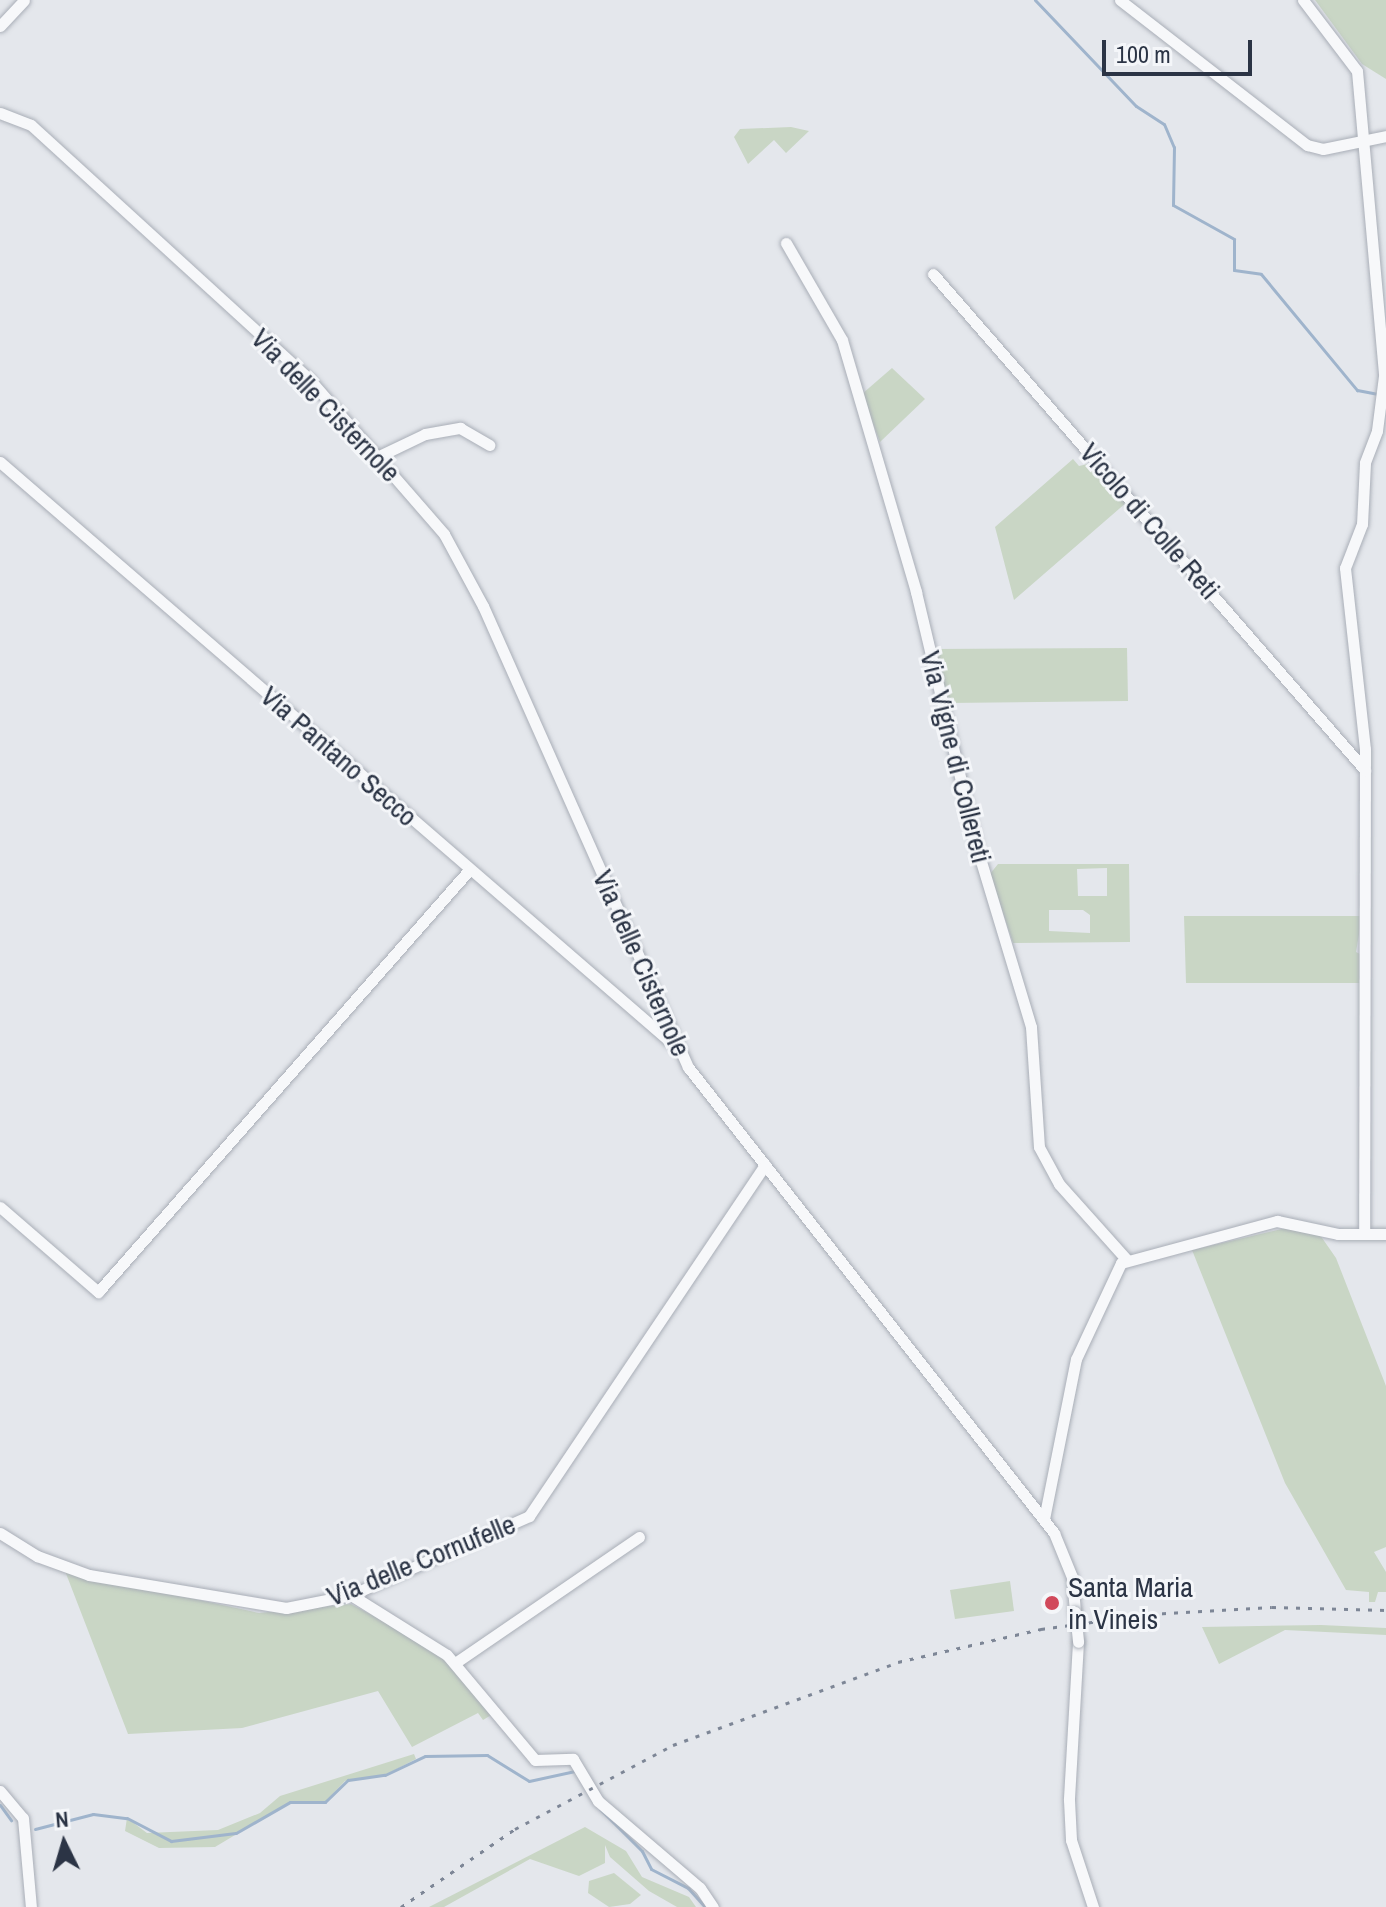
<!DOCTYPE html>
<html>
<head>
<meta charset="utf-8">
<style>
  body { margin:0 }
  #map { position:relative; width:1386px; height:1907px; overflow:hidden; background:#e4e7ec; font-family:"Archivo Narrow",sans-serif }
  div>[style] { position:absolute }
  .green>* { inset:0; background:#c9d6c5 }
  .stream>* { height:3px; margin:-1.5px; padding:0 1.5px; transform-origin:1.5px; border-radius:1.5px; background:#9fb4cc }
  .roads { filter:drop-shadow(0 0 2px #a9aeb7) drop-shadow(0 0 2px #a9aeb7) }
  .minor>* { height:11px; margin:-5.5px; padding:0 5.5px; transform-origin:5.5px; border-radius:5.5px; background:#f7f8fa }
  .rail>* { height:3px; margin-top:-1.5px; transform-origin:0; background:repeating-linear-gradient(90deg,#7d8696 0 4px,transparent 0 12px) }
  .bridges { filter:drop-shadow(0 0 2px #a9aeb7) drop-shadow(0 0 2px #a9aeb7) }
  .minor-bridge>* { height:11px; margin:-5.5px; padding:0 5.5px; transform-origin:5.5px; border-radius:5.5px; background:#f7f8fa }
  .dots>* { width:22px; height:22px; translate:-50% -50%; box-sizing:border-box; border:4px solid #f4f6f9; border-radius:50% }
  span { translate:-50% -50%; white-space:nowrap; text-align:center; line-height:1.15; -webkit-text-stroke:6px #f4f6f9; paint-order:stroke }
  .street-label { font-size:28px; color:#2b3445 }
  .poi-label { font-size:28px; color:#2b3445 }
  .left { translate:0 -50%; text-align:left }
  .north { position:absolute; left:24px; top:1803px; width:80px; height:80px; -webkit-text-stroke:6px #f4f6f9; paint-order:stroke; rotate:355deg; font-size:22px; font-weight:700; line-height:32px; text-align:center; color:#2b3445 }
  .north::after { content:''; display:block; margin:auto; width:28px; height:36px; background:#2b3445; clip-path:polygon(50% 0,100% 100%,50% 72%,0 100%) }
  .scale { position:absolute; left:1102px; top:40px; width:150px; height:36px; box-sizing:border-box; border:4px solid #2b3445; border-top:0; padding-left:10px; font-size:24px; line-height:28px; white-space:nowrap; color:#2b3445; -webkit-text-stroke:6px #f4f6f9; paint-order:stroke }
</style>
</head>
<body>
<div id="map">
  <div class="green">
    <div style="clip-path:polygon(1315px 0,1386px 0,1386px 79px,1362px 64px)"></div>
    <div style="clip-path:polygon(791px 127px,809px 131px,786px 153px,774px 140px,748px 164px,734px 137px,740px 129px)"></div>
    <div style="clip-path:polygon(892px 368px,925px 399px,880px 442px,862px 394px)"></div>
    <div style="clip-path:polygon(1073px 459px,1079px 466px,1092px 463px,1127px 502px,1014px 600px,995px 527px)"></div>
    <div style="clip-path:polygon(1127px 648px,1128px 701px,948px 703px,934px 649px)"></div>
    <div style="clip-path:polygon(evenodd,998px 864px,1129px 864px,1130px 942px,1013px 943px,990px 874px,998px 864px,1107px 868px,1107px 896px,1078px 896px,1077px 869px,1107px 868px,998px 864px,1049px 910px,1083px 910px,1090px 915px,1090px 933px,1049px 931px,1049px 910px)"></div>
    <div style="clip-path:polygon(1184px 916px,1362px 916px,1356px 952px,1362px 955px,1362px 983px,1186px 983px)"></div>
    <div style="clip-path:polygon(1290px 1227px,1320px 1235px,1336px 1258px,1386px 1386px,1386px 1547px,1374px 1552px,1386px 1572px,1386px 1592px,1378px 1592px,1375px 1602px,1369px 1602px,1369px 1592px,1346px 1590px,1285px 1483px,1192px 1250px)"></div>
    <div style="clip-path:polygon(65px 1571px,259px 1613px,351px 1604px,441px 1652px,493px 1714px,483px 1720px,478px 1713px,412px 1747px,378px 1691px,242px 1728px,128px 1734px)"></div>
    <div style="clip-path:polygon(1010px 1581px,1014px 1611px,955px 1619px,950px 1590px)"></div>
    <div style="clip-path:polygon(1321px 1625px,1386px 1628px,1386px 1635px,1285px 1630px,1219px 1664px,1202px 1627px)"></div>
    <div style="clip-path:polygon(414px 1754px,416px 1759px,385px 1775px,345px 1781px,325px 1802px,290px 1802px,215px 1847px,159px 1848px,125px 1831px,127px 1818px,147px 1833px,218px 1830px,260px 1813px,280px 1796px)"></div>
    <div style="clip-path:polygon(585px 1827px,626px 1851px,642px 1877px,689px 1897px,696px 1907px,677px 1907px,649px 1891px,610px 1857px,605px 1845px,605px 1863px,579px 1876px,530px 1859px,444px 1907px,429px 1907px)"></div>
    <div style="clip-path:polygon(614px 1873px,641px 1895px,630px 1904px,609px 1907px,588px 1893px,589px 1881px)"></div>
  </div>
  <div class="stream">
    <div style="left:1035px;top:0;width:146px;rotate:46.4deg"></div>
    <div style="left:1136px;top:106px;width:33px;rotate:33deg"></div>
    <div style="left:1164px;top:124px;width:25px;rotate:67deg"></div>
    <div style="left:1174px;top:147px;width:58px;rotate:91deg"></div>
    <div style="left:1173px;top:205px;width:70px;rotate:29.1deg"></div>
    <div style="left:1234px;top:239px;width:31px;rotate:90deg"></div>
    <div style="left:1234px;top:270px;width:27px;rotate:8deg"></div>
    <div style="left:1261px;top:274px;width:151px;rotate:50.4deg"></div>
    <div style="left:1357px;top:390px;width:20px;rotate:11deg"></div>
    <div style="left:0;top:1805px;width:19px;rotate:54deg"></div>
    <div style="left:600px;top:1809px;width:59px;rotate:45deg"></div>
    <div style="left:642px;top:1851px;width:20px;rotate:63deg"></div>
    <div style="left:651px;top:1869px;width:42px;rotate:27.2deg"></div>
    <div style="left:688px;top:1888px;width:25px;rotate:48deg"></div>
    <div style="left:35px;top:1829px;width:60px;rotate:-14.5deg"></div>
    <div style="left:93px;top:1814px;width:34px;rotate:7deg"></div>
    <div style="left:127px;top:1818px;width:50px;rotate:27.6deg"></div>
    <div style="left:171px;top:1841px;width:65px;rotate:-7deg"></div>
    <div style="left:236px;top:1833px;width:62px;rotate:-29.9deg"></div>
    <div style="left:290px;top:1802px;width:35px"></div>
    <div style="left:325px;top:1802px;width:32px;rotate:-44deg"></div>
    <div style="left:348px;top:1780px;width:37px;rotate:-8deg"></div>
    <div style="left:385px;top:1775px;width:44px;rotate:-25.4deg"></div>
    <div style="left:425px;top:1756px;width:62px;rotate:-0.9deg"></div>
    <div style="left:487px;top:1755px;width:49px;rotate:31.8deg"></div>
    <div style="left:529px;top:1781px;width:47px;rotate:-12.3deg"></div>
  </div>
  <div class="roads">
    <div class="minor">
      <div style="left:1120px;top:0;width:237px;rotate:37.8deg"></div>
      <div style="left:1307px;top:145px;width:16px;rotate:14deg"></div>
      <div style="left:1323px;top:149px;width:64px;rotate:-11.7deg"></div>
      <div style="left:1303px;top:0;width:89px;rotate:52.7deg"></div>
      <div style="left:1357px;top:71px;width:306px;rotate:84.9deg"></div>
      <div style="left:1384px;top:376px;width:55px;rotate:97.3deg"></div>
      <div style="left:1377px;top:431px;width:34px;rotate:111deg"></div>
      <div style="left:1365px;top:463px;width:61px;rotate:92.8deg"></div>
      <div style="left:1362px;top:524px;width:47px;rotate:111.1deg"></div>
      <div style="left:1345px;top:568px;width:182px;rotate:83.7deg"></div>
      <div style="left:1365px;top:749px;width:485px;rotate:90.1deg"></div>
      <div style="left:0;top:26px;width:35px;rotate:-47deg"></div>
      <div style="left:0;top:113px;width:33px;rotate:21deg"></div>
      <div style="left:31px;top:125px;width:379px;rotate:42.4deg"></div>
      <div style="left:311px;top:381px;width:203px;rotate:49deg"></div>
      <div style="left:444px;top:534px;width:82px;rotate:61.6deg"></div>
      <div style="left:483px;top:606px;width:505px;rotate:66.03deg"></div>
      <div style="left:688px;top:1067px;width:593px;rotate:51.85deg"></div>
      <div style="left:1054px;top:1533px;width:48px;rotate:67.8deg"></div>
      <div style="left:1072px;top:1577px;width:35px;rotate:85deg"></div>
      <div style="left:786px;top:243px;width:112px;rotate:60deg"></div>
      <div style="left:842px;top:340px;width:263px;rotate:73.6deg"></div>
      <div style="left:916px;top:592px;width:263px;rotate:76.6deg"></div>
      <div style="left:977px;top:848px;width:187px;rotate:73.2deg"></div>
      <div style="left:1031px;top:1027px;width:120px;rotate:86.2deg"></div>
      <div style="left:1039px;top:1147px;width:42px;rotate:61.6deg"></div>
      <div style="left:1059px;top:1184px;width:102px;rotate:48.2deg"></div>
      <div style="left:933px;top:274px;width:658px;rotate:48.95deg"></div>
      <div style="left:377px;top:457px;width:53px;rotate:-25.6deg"></div>
      <div style="left:425px;top:434px;width:36px;rotate:-10deg"></div>
      <div style="left:460px;top:428px;width:34px;rotate:30deg"></div>
      <div style="left:0;top:462px;width:891px;rotate:40.86deg"></div>
      <div style="left:0;top:1207px;width:130px;rotate:40.9deg"></div>
      <div style="left:98px;top:1292px;width:563px;rotate:-48.67deg"></div>
      <div style="left:1044px;top:1519px;width:163px;rotate:-78.7deg"></div>
      <div style="left:1076px;top:1359px;width:106px;rotate:-64.9deg"></div>
      <div style="left:1121px;top:1263px;width:162px;rotate:-15.1deg"></div>
      <div style="left:1277px;top:1221px;width:62px;rotate:12deg"></div>
      <div style="left:1338px;top:1234px;width:48px"></div>
      <div style="left:0;top:1533px;width:44px;rotate:31.9deg"></div>
      <div style="left:37px;top:1556px;width:55px;rotate:20.1deg"></div>
      <div style="left:89px;top:1575px;width:200px;rotate:9.5deg"></div>
      <div style="left:286px;top:1608px;width:66px;rotate:-11.3deg"></div>
      <div style="left:351px;top:1595px;width:195px;rotate:-23.9deg"></div>
      <div style="left:529px;top:1516px;width:423px;rotate:-56.1deg"></div>
      <div style="left:351px;top:1595px;width:113px;rotate:32deg"></div>
      <div style="left:447px;top:1655px;width:137px;rotate:50deg"></div>
      <div style="left:535px;top:1760px;width:38px;rotate:-2deg"></div>
      <div style="left:573px;top:1759px;width:49px;rotate:59.2deg"></div>
      <div style="left:598px;top:1801px;width:134px;rotate:40.5deg"></div>
      <div style="left:700px;top:1888px;width:23px;rotate:56deg"></div>
      <div style="left:1078px;top:1642px;width:158px;rotate:93.3deg"></div>
      <div style="left:1069px;top:1800px;width:40px;rotate:87.1deg"></div>
      <div style="left:1071px;top:1840px;width:71px;rotate:71.8deg"></div>
      <div style="left:455px;top:1663px;width:223px;rotate:-34.4deg"></div>
      <div style="left:0;top:1791px;width:35px;rotate:50deg"></div>
      <div style="left:23px;top:1818px;width:89px;rotate:84.9deg"></div>
    </div>
  </div>
  <div class="rail">
    <div style="left:401px;top:1907px;width:138px;rotate:-34.4deg"></div>
    <div style="left:515px;top:1829px;width:179px;rotate:-28deg"></div>
    <div style="left:673px;top:1745px;width:240px;rotate:-20.2deg"></div>
    <div style="left:898px;top:1662px;width:147px;rotate:-13deg"></div>
    <div style="left:1041px;top:1629px;width:110px;rotate:-7.8deg"></div>
    <div style="left:1150px;top:1614px;width:122px;rotate:-3.3deg"></div>
    <div style="left:1272px;top:1607px;width:114px;rotate:1.5deg"></div>
  </div>
  <div class="bridges">
    <div class="minor-bridge">
      <div style="left:1075px;top:1612px;width:30px;rotate:84deg"></div>
    </div>
  </div>
  <div class="dots">
    <div style="left:1052px;top:1603px;background:#d1495b"></div>
  </div>
  <div class="street-label">
    <span style="left:326px;top:405px;rotate:46deg">Via delle Cisternole</span>
    <span style="left:1150px;top:521px;rotate:49deg">Vicolo di Colle Reti</span>
    <span style="left:339px;top:756px;rotate:41deg">Via Pantano Secco</span>
    <span style="left:956px;top:757px;rotate:76deg">Via Vigne di Collereti</span>
    <span style="left:642px;top:963px;rotate:66deg">Via delle Cisternole</span>
    <span style="left:421px;top:1560px;rotate:-22deg">Via delle Cornufelle</span>
  </div>
  <div class="poi-label">
    <span class="left" style="left:1068px;top:1603px">Santa Maria<br>in Vineis</span>
  </div>
  <div class="north">N</div>
  <div class="scale">100 m</div>
</div>
</body>
</html>
